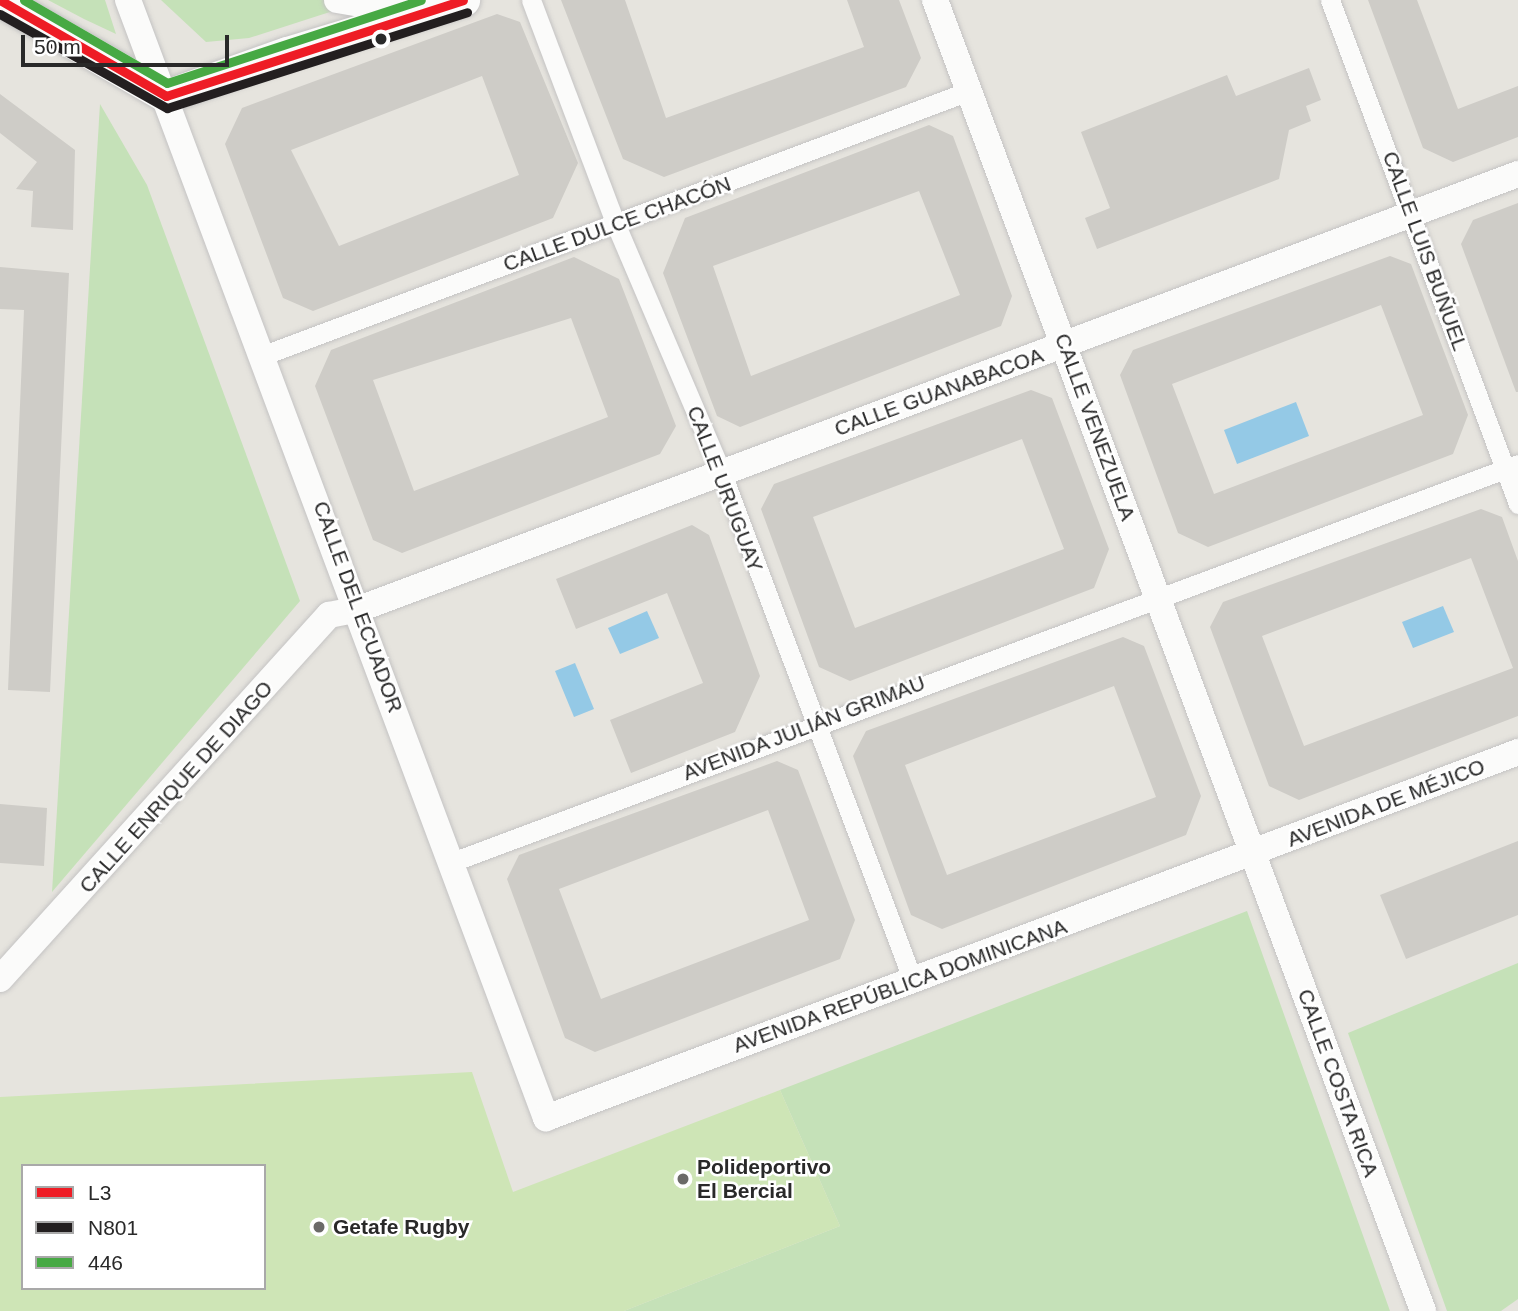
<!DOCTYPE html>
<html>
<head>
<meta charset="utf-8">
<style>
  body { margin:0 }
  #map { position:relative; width:1518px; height:1311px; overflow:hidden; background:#e6e4de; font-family:Arial,sans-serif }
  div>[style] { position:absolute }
  .green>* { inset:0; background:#c5e1b8 }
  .pitch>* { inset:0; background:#cee5b6 }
  .water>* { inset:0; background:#94c9e6 }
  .building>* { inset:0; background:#ceccc7 }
  .roads { filter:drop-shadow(0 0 2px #c4c3c3) drop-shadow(0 0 2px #c4c3c3) }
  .pedestrian>* { height:19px; margin:-9.5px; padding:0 9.5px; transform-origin:9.5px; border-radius:9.5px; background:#fbfbfa }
  .minor>* { height:26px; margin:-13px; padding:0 13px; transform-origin:13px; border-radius:13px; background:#fbfbfa }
  .tertiary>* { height:33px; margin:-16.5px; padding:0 16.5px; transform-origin:16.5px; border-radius:16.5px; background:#fbfbfa }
  .bus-1>* { height:9px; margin:-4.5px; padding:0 4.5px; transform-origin:4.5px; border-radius:4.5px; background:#ee1c25 }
  .bus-2>* { height:9px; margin:-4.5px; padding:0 4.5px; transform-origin:4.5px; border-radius:4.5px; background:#231f20 }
  .bus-3>* { height:9px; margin:-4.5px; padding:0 4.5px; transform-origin:4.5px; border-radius:4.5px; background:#47a944 }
  .dots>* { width:19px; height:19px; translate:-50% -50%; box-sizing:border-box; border:4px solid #fff; border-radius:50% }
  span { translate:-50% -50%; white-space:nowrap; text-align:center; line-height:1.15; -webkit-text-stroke:5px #fff; paint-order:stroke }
  .street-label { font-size:21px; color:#292929 }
  .poi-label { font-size:21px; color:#292929; font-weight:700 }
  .left { translate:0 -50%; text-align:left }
  .legend { position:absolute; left:21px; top:1164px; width:245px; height:126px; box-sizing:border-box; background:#fff; border:2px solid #a9a9a9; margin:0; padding:9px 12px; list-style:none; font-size:21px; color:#292929 }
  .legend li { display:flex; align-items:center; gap:14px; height:35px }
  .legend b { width:35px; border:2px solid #a9a9a9 }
  .scale { position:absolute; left:21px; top:35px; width:208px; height:32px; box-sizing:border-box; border:4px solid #292929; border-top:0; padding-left:9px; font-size:21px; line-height:24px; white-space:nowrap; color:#292929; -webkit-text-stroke:5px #fff; paint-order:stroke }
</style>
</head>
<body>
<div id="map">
  <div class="green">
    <div style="clip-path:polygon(48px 0,105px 0,116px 34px,84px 19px)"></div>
    <div style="clip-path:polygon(161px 0,367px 0,249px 38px,206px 42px)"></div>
    <div style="clip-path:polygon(100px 104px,147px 185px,300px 601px,52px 892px)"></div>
    <div style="clip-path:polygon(1247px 911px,1390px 1311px,624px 1311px,840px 1226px,780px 1090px)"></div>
    <div style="clip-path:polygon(1518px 963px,1518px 1299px,1501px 1311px,1447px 1311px,1348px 1033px)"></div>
  </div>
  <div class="pitch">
    <div style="clip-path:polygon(evenodd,472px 1072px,513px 1192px,780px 1090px,840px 1226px,624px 1311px,0 1311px,0 1097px,472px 1072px,23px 1166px,264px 1166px,264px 1288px,23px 1288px,23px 1166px)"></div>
  </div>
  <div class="water">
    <div style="clip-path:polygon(1296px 402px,1309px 436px,1237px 464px,1224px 430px)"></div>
    <div style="clip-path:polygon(1443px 606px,1454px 632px,1413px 648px,1402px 622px)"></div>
    <div style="clip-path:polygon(647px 611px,659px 638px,620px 654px,608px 628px)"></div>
    <div style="clip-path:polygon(575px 663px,594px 709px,574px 717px,555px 671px)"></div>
  </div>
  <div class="building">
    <div style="clip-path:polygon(561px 0,625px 0,666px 118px,864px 47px,847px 0,899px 0,921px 58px,906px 87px,664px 177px,623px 159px)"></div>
    <div style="clip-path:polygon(1368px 0,1417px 0,1458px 109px,1518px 86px,1518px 137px,1453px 162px,1423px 148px)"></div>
    <div style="clip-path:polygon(evenodd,497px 14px,520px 22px,578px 163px,553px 218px,313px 311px,283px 298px,225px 144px,242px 108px,497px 14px,482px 76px,519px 175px,339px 246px,291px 150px,482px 76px)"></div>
    <div style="clip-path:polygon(1309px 68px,1321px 100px,1306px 106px,1311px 121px,1289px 130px,1279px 179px,1097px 249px,1085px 218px,1110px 208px,1081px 132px,1227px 75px,1236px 96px)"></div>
    <div style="clip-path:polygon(0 94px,75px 150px,73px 230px,31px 227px,33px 191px,16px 189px,37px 162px,0 133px)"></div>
    <div style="clip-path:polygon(evenodd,929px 125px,953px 136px,1012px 296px,1001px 326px,740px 427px,717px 416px,663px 273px,685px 218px,929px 125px,919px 191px,960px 295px,751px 376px,713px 266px,919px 191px)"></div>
    <div style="clip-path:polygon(1518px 203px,1518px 392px,1516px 392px,1461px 244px,1473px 220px)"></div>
    <div style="clip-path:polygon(evenodd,1390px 256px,1411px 264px,1468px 415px,1453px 454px,1208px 547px,1178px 533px,1120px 375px,1133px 350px,1390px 256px,1381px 305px,1423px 415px,1214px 494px,1172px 384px,1381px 305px)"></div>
    <div style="clip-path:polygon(evenodd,574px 257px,619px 279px,676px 426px,660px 454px,402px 553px,373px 540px,315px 386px,331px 350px,574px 257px,571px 318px,608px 417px,414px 491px,373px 380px,571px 318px)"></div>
    <div style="clip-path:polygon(0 267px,69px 273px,50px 692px,8px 690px,24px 310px,0 309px)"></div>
    <div style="clip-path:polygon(evenodd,1031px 390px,1052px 398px,1109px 549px,1094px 588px,850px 681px,819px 667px,761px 509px,774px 484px,1031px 390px,1022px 439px,1064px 549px,855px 628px,813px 517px,1022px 439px)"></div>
    <div style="clip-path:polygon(evenodd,1481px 509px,1502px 517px,1518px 561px,1518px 716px,1299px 800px,1269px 786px,1210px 627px,1223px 602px,1481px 509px,1471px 558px,1513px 668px,1304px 746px,1262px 636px,1471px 558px)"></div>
    <div style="clip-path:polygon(692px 525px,709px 535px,760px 676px,735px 732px,631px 773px,610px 720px,703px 683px,667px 593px,576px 629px,556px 579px)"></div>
    <div style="clip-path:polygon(evenodd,1123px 637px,1144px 646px,1201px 796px,1186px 835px,942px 929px,911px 915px,853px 756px,866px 731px,1123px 637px,1114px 686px,1156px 797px,947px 875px,905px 765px,1114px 686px)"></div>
    <div style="clip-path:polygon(evenodd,777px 761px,798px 770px,855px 920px,840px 959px,595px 1052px,565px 1038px,507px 879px,519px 855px,777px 761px,768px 810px,809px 920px,601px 999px,559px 889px,768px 810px)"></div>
    <div style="clip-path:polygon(0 804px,47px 808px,44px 866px,0 863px)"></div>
    <div style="clip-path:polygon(1518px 841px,1518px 915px,1406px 959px,1380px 895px)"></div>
  </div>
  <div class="roads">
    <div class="pedestrian">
      <div style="left:531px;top:0;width:241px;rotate:69.3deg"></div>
      <div style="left:616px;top:225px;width:267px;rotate:66.9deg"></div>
      <div style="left:721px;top:471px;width:545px;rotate:69.37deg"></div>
      <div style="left:1330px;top:0;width:538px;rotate:69.54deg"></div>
      <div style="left:264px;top:355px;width:753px;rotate:-20.53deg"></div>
      <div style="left:452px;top:862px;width:1138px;rotate:-20.47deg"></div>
    </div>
    <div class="minor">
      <div style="left:128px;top:0;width:1194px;rotate:69.5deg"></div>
      <div style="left:546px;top:1118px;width:1039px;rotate:-20.63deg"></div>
      <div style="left:337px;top:0;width:71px;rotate:9.7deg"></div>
      <div style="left:935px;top:0;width:1399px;rotate:69.58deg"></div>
      <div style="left:0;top:979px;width:491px;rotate:-47.9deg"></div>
      <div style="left:329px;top:615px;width:31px;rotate:-11deg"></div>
      <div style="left:359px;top:609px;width:1238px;rotate:-20.57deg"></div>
    </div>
    <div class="tertiary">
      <div style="left:0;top:0;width:192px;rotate:30deg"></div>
      <div style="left:166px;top:96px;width:128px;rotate:-19.6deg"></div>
      <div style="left:287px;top:53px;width:184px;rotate:-16.8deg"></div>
    </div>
  </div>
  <div class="bus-1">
    <div style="left:0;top:0;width:192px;rotate:30deg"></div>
    <div style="left:166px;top:96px;width:312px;rotate:-17.9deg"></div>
  </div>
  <div class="bus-2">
    <div style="left:0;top:14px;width:192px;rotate:29.4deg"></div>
    <div style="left:167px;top:108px;width:315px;rotate:-17.7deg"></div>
  </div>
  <div class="bus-3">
    <div style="left:24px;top:0;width:165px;rotate:30.1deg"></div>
    <div style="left:167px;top:83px;width:267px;rotate:-18.1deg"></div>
  </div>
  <div class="dots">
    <div style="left:381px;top:39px;background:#292929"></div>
    <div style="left:683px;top:1179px;background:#6b6a68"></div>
    <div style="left:319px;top:1227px;background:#6b6a68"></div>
  </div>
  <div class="street-label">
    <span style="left:617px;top:224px;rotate:-20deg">CALLE DULCE CHACÓN</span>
    <span style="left:1425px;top:251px;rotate:70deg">CALLE LUIS BUÑUEL</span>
    <span style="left:939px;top:392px;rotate:-20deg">CALLE GUANABACOA</span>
    <span style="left:1095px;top:427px;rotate:70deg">CALLE VENEZUELA</span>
    <span style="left:725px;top:489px;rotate:69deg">CALLE URUGUAY</span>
    <span style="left:358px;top:607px;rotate:70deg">CALLE DEL ECUADOR</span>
    <span style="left:804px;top:728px;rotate:-21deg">AVENIDA JULIÁN GRIMAU</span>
    <span style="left:176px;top:787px;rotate:-48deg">CALLE ENRIQUE DE DIAGO</span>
    <span style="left:1386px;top:803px;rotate:-21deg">AVENIDA DE MÉJICO</span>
    <span style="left:900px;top:986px;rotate:-20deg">AVENIDA REPÚBLICA DOMINICANA</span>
    <span style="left:1338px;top:1083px;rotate:70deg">CALLE COSTA RICA</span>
  </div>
  <div class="poi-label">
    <span class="left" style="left:697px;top:1179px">Polideportivo<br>El Bercial</span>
    <span class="left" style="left:333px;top:1227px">Getafe Rugby</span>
  </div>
  <ul class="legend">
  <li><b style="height:9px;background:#ee1c25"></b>L3</li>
  <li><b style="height:9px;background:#231f20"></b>N801</li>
  <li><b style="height:9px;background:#47a944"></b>446</li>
  </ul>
  <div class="scale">50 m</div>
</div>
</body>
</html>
